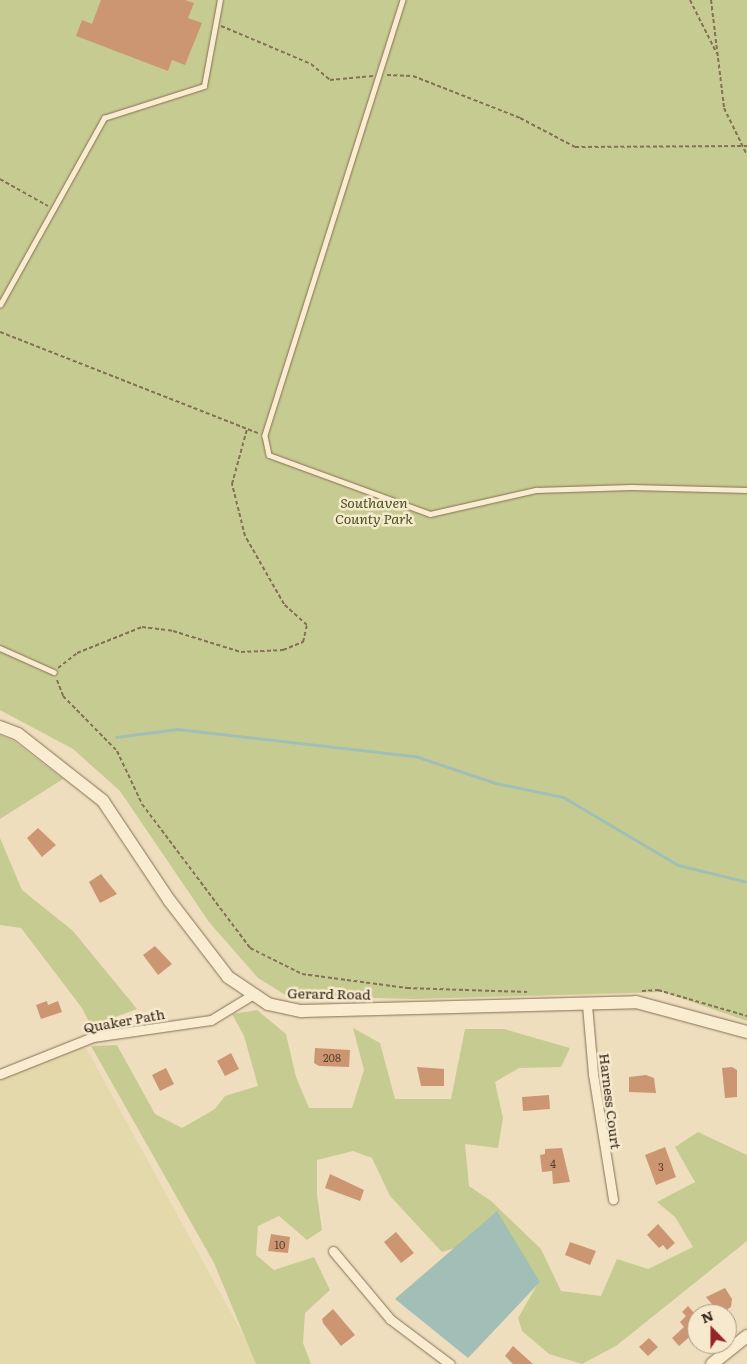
<!DOCTYPE html>
<html>
<head>
<meta charset="utf-8">
<style>
  body { margin:0 }
  #map { position:relative; width:747px; height:1364px; overflow:hidden; background:#eedebd; font-family:Literata,serif }
  div>[style] { position:absolute }
  .farmland>* { inset:0; background:#e4d9aa }
  .green>* { inset:0; background:#c6cc91 }
  .water>* { inset:0; background:#a1bfb6 }
  .stream>* { height:3px; margin:-1.5px; padding:0 1.5px; transform-origin:1.5px; border-radius:1.5px; background:#a1bfb6 }
  .building>* { inset:0; background:#cd9672 }
  .path>* { height:2px; margin-top:-1px; transform-origin:0; background:repeating-linear-gradient(90deg,#866f56 0 4px,transparent 0 6.5px) }
  .roads { filter:drop-shadow(0 0 1px #866f56) drop-shadow(0 0 1px #866f56) }
  .lane>* { height:4.5px; margin:-2.25px; padding:0 2.25px; transform-origin:2.25px; border-radius:2.25px; background:#f9ecd0 }
  .street>* { height:9px; margin:-4.5px; padding:0 4.5px; transform-origin:4.5px; border-radius:4.5px; background:#f9ecd0 }
  .secondary>* { height:12px; margin:-6px; padding:0 6px; transform-origin:6px; border-radius:6px; background:#f9ecd0 }
  span { translate:-50% -50%; white-space:nowrap; text-align:center; line-height:1.15; -webkit-text-stroke:5px #f6e9cd; paint-order:stroke }
  .number-label { font-size:11px; color:#5b4331 }
  .number-label span { -webkit-text-stroke-width:0 }
  .park-label { font-size:14px; color:#475221; font-style:italic }
  .street-label { font-size:14px; color:#35271b }
  .north { position:absolute; left:687px; top:1304px; width:50px; height:50px; box-sizing:border-box; background:#f6e9cd; border:1px solid #a99b86; border-radius:50%; rotate:338deg; font-size:14px; font-weight:700; line-height:20px; text-align:center; color:#35271b }
  .north::after { content:''; display:block; margin:auto; width:18px; height:22px; background:#962528; clip-path:polygon(50% 0,100% 100%,50% 72%,0 100%) }
</style>
</head>
<body>
<div id="map">
  <div class="farmland">
    <div style="clip-path:polygon(85px 1046px,259px 1364px,0 1364px,0 1076px)"></div>
  </div>
  <div class="green">
    <div style="clip-path:polygon(0 0,747px 0,747px 1021px,663px 992px,415px 999px,287px 996px,258px 978px,209px 922px,120px 791px,73px 749px,0 710px)"></div>
    <div style="clip-path:polygon(0 735px,14px 741px,63px 779px,0 819px)"></div>
    <div style="clip-path:polygon(0 838px,22px 890px,73px 931px,137px 1009px,91px 1026px,82px 1008px,21px 928px,0 925px)"></div>
    <div style="clip-path:polygon(257px 1010px,286px 1034px,296px 1077px,309px 1108px,352px 1108px,364px 1070px,353px 1028px,380px 1043px,395px 1099px,451px 1099px,465px 1029px,504px 1029px,570px 1048px,561px 1067px,519px 1068px,495px 1082px,503px 1118px,498px 1148px,465px 1144px,469px 1186px,491px 1201px,541px 1249px,561px 1291px,601px 1296px,617px 1259px,648px 1269px,693px 1247px,675px 1217px,657px 1202px,695px 1182px,675px 1147px,698px 1132px,747px 1155px,747px 1241px,616px 1346px,582px 1364px,549px 1354px,522px 1331px,518px 1318px,537px 1285px,464px 1245px,442px 1252px,390px 1196px,372px 1158px,353px 1151px,317px 1160px,317px 1195px,322px 1230px,307px 1240px,279px 1216px,258px 1226px,256px 1255px,274px 1270px,314px 1257px,330px 1290px,305px 1313px,303px 1343px,311px 1364px,256px 1364px,214px 1263px,91px 1046px,117px 1045px,155px 1114px,182px 1128px,215px 1109px,225px 1096px,258px 1086px,244px 1036px,232px 1014px)"></div>
  </div>
  <div class="water">
    <div style="clip-path:polygon(497px 1211px,540px 1282px,468px 1358px,395px 1299px)"></div>
  </div>
  <div class="stream">
    <div style="left:116px;top:737px;width:62px;rotate:-7.5deg"></div>
    <div style="left:177px;top:729px;width:240px;rotate:6.5deg"></div>
    <div style="left:415px;top:756px;width:84px;rotate:18.6deg"></div>
    <div style="left:495px;top:783px;width:69px;rotate:11.6deg"></div>
    <div style="left:563px;top:797px;width:134px;rotate:30.6deg"></div>
    <div style="left:678px;top:865px;width:71px;rotate:13.8deg"></div>
  </div>
  <div class="building">
    <div style="clip-path:polygon(101px 0,185px 0,194px 3px,188px 18px,202px 23px,185px 65px,172px 60px,168px 71px,76px 36px,82px 20px,92px 24px)"></div>
    <div style="clip-path:polygon(38px 828px,56px 845px,42px 857px,27px 838px)"></div>
    <div style="clip-path:polygon(101px 874px,117px 894px,100px 903px,89px 882px)"></div>
    <div style="clip-path:polygon(155px 946px,172px 964px,158px 975px,143px 955px)"></div>
    <div style="clip-path:polygon(47px 1001px,48px 1005px,58px 1001px,62px 1012px,41px 1019px,36px 1005px)"></div>
    <div style="clip-path:polygon(315px 1048px,350px 1050px,349px 1067px,319px 1066px,314px 1063px)"></div>
    <div style="clip-path:polygon(231px 1053px,239px 1069px,225px 1076px,217px 1061px)"></div>
    <div style="clip-path:polygon(417px 1067px,444px 1069px,444px 1086px,421px 1086px)"></div>
    <div style="clip-path:polygon(732px 1067px,737px 1070px,737px 1097px,725px 1098px,722px 1068px)"></div>
    <div style="clip-path:polygon(166px 1068px,174px 1084px,160px 1091px,152px 1075px)"></div>
    <div style="clip-path:polygon(646px 1075px,654px 1078px,656px 1093px,629px 1092px,629px 1077px)"></div>
    <div style="clip-path:polygon(549px 1095px,550px 1109px,523px 1111px,522px 1097px)"></div>
    <div style="clip-path:polygon(665px 1147px,676px 1177px,656px 1185px,645px 1155px)"></div>
    <div style="clip-path:polygon(562px 1148px,570px 1182px,553px 1184px,552px 1171px,542px 1172px,540px 1155px,545px 1154px,545px 1149px)"></div>
    <div style="clip-path:polygon(330px 1174px,364px 1190px,360px 1201px,325px 1188px)"></div>
    <div style="clip-path:polygon(658px 1224px,675px 1243px,667px 1250px,663px 1245px,659px 1248px,647px 1235px)"></div>
    <div style="clip-path:polygon(396px 1232px,414px 1253px,401px 1263px,384px 1242px)"></div>
    <div style="clip-path:polygon(271px 1234px,290px 1237px,288px 1253px,268px 1251px)"></div>
    <div style="clip-path:polygon(570px 1242px,596px 1251px,590px 1265px,565px 1255px)"></div>
    <div style="clip-path:polygon(725px 1288px,732px 1299px,731px 1307px,720px 1314px,706px 1297px)"></div>
    <div style="clip-path:polygon(688px 1306px,695px 1314px,689px 1325px,695px 1332px,679px 1346px,672px 1338px,684px 1327px,680px 1322px,686px 1316px,682px 1312px)"></div>
    <div style="clip-path:polygon(333px 1309px,355px 1335px,341px 1346px,323px 1323px,322px 1319px)"></div>
    <div style="clip-path:polygon(649px 1338px,658px 1347px,648px 1356px,639px 1347px)"></div>
    <div style="clip-path:polygon(513px 1346px,533px 1364px,513px 1364px,505px 1356px)"></div>
  </div>
  <div class="path">
    <div style="left:690px;top:0;width:60px;rotate:63.4deg"></div>
    <div style="left:711px;top:0;width:109px;rotate:83.1deg"></div>
    <div style="left:724px;top:108px;width:52px;rotate:63.9deg"></div>
    <div style="left:221px;top:26px;width:98px;rotate:22.9deg"></div>
    <div style="left:311px;top:64px;width:25px;rotate:40deg"></div>
    <div style="left:330px;top:80px;width:43px;rotate:-5.3deg"></div>
    <div style="left:387px;top:75px;width:26px;rotate:2deg"></div>
    <div style="left:413px;top:76px;width:115px;rotate:21.4deg"></div>
    <div style="left:520px;top:118px;width:62px;rotate:27.8deg"></div>
    <div style="left:575px;top:147px;width:172px;rotate:-0.3deg"></div>
    <div style="left:0;top:179px;width:55px;rotate:29.4deg"></div>
    <div style="left:0;top:332px;width:277px;rotate:21.4deg"></div>
    <div style="left:58px;top:668px;width:24px;rotate:-38deg"></div>
    <div style="left:77px;top:653px;width:70px;rotate:-21.8deg"></div>
    <div style="left:142px;top:627px;width:31px;rotate:7deg"></div>
    <div style="left:173px;top:631px;width:71px;rotate:17.2deg"></div>
    <div style="left:241px;top:652px;width:42px;rotate:-2.7deg"></div>
    <div style="left:283px;top:650px;width:22px;rotate:-22deg"></div>
    <div style="left:303px;top:642px;width:17px;rotate:-77deg"></div>
    <div style="left:307px;top:625px;width:31px;rotate:-138deg"></div>
    <div style="left:284px;top:604px;width:78px;rotate:-119.8deg"></div>
    <div style="left:245px;top:536px;width:54px;rotate:-104deg"></div>
    <div style="left:232px;top:484px;width:57px;rotate:-74.7deg"></div>
    <div style="left:57px;top:680px;width:17px;rotate:69deg"></div>
    <div style="left:63px;top:696px;width:77px;rotate:45.5deg"></div>
    <div style="left:117px;top:751px;width:59px;rotate:64.7deg"></div>
    <div style="left:142px;top:804px;width:180px;rotate:53.1deg"></div>
    <div style="left:250px;top:948px;width:58px;rotate:26.6deg"></div>
    <div style="left:302px;top:974px;width:106px;rotate:7.6deg"></div>
    <div style="left:407px;top:988px;width:120px;rotate:1.9deg"></div>
    <div style="left:642px;top:991px;width:16px;rotate:-4deg"></div>
    <div style="left:658px;top:990px;width:93px;rotate:16.3deg"></div>
  </div>
  <div class="roads">
    <div class="lane">
      <div style="left:403px;top:0;width:457px;rotate:107.6deg"></div>
      <div style="left:265px;top:436px;width:19px;rotate:78deg"></div>
      <div style="left:269px;top:455px;width:171px;rotate:20.1deg"></div>
      <div style="left:430px;top:514px;width:109px;rotate:-12.8deg"></div>
      <div style="left:536px;top:490px;width:95px;rotate:-1.8deg"></div>
      <div style="left:631px;top:487px;width:116px;rotate:1.5deg"></div>
      <div style="left:0;top:305px;width:214px;rotate:-60.9deg"></div>
      <div style="left:104px;top:118px;width:105px;rotate:-17.7deg"></div>
      <div style="left:204px;top:86px;width:87px;rotate:-79.5deg"></div>
      <div style="left:0;top:648px;width:59px;rotate:24deg"></div>
    </div>
    <div class="street">
      <div style="left:587px;top:1005px;width:69px;rotate:85deg"></div>
      <div style="left:593px;top:1074px;width:127px;rotate:80.9deg"></div>
      <div style="left:0;top:1074px;width:100px;rotate:-21.7deg"></div>
      <div style="left:93px;top:1037px;width:119px;rotate:-8.2deg"></div>
      <div style="left:211px;top:1020px;width:48px;rotate:-31.4deg"></div>
      <div style="left:333px;top:1251px;width:89px;rotate:50deg"></div>
      <div style="left:390px;top:1319px;width:75px;rotate:36.9deg"></div>
    </div>
    <div class="secondary">
      <div style="left:0;top:727px;width:19px;rotate:21deg"></div>
      <div style="left:18px;top:734px;width:108px;rotate:38.2deg"></div>
      <div style="left:103px;top:801px;width:119px;rotate:56.3deg"></div>
      <div style="left:169px;top:900px;width:97px;rotate:52.5deg"></div>
      <div style="left:228px;top:977px;width:48px;rotate:34deg"></div>
      <div style="left:268px;top:1004px;width:35px;rotate:12deg"></div>
      <div style="left:302px;top:1011px;width:334px;rotate:-1.5deg"></div>
      <div style="left:636px;top:1002px;width:115px;rotate:15.1deg"></div>
      <div style="left:712px;top:1364px;width:45px;rotate:-38.7deg"></div>
    </div>
  </div>
  <div class="number-label">
    <span style="left:332px;top:1057px">208</span>
    <span style="left:553px;top:1163px">4</span>
    <span style="left:661px;top:1166px">3</span>
    <span style="left:280px;top:1244px">10</span>
  </div>
  <div class="park-label">
    <span style="left:374px;top:510px">Southaven<br>County Park</span>
  </div>
  <div class="street-label">
    <span style="left:329px;top:993px;rotate:1deg">Gerard Road</span>
    <span style="left:124px;top:1020px;rotate:-10deg">Quaker Path</span>
    <span style="left:611px;top:1101px;rotate:83deg">Harness Court</span>
  </div>
  <div class="north">N</div>
</div>
</body>
</html>
